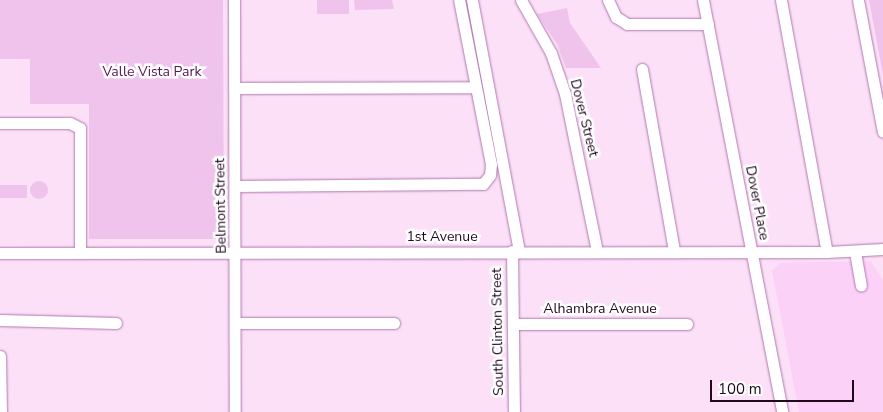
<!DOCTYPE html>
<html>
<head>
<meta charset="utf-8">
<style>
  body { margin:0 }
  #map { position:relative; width:883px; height:412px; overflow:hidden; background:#fbe0f8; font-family:"Nunito Sans",sans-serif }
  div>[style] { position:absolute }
  .built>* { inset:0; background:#fcd1f8 }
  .green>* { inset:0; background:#efc3eb }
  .round { border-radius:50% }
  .roads { filter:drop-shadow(0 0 1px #b377ae) drop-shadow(0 0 1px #b377ae) }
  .minor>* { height:11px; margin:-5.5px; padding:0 5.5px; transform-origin:5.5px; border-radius:5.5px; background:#fff }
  span { translate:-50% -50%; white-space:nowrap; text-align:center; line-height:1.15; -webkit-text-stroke:5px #fff; paint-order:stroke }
  .park-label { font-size:14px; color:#571754 }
  .street-label { font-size:14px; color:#20091e }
  .scale { position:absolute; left:710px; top:380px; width:144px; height:22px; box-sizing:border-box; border:2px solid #20091e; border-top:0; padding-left:6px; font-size:15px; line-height:18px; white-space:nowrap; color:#20091e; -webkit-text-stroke:4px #fff; paint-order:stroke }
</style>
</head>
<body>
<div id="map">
  <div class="built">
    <div style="clip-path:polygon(871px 261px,883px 280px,883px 412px,799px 412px,772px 271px,780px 263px)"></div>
  </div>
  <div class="green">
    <div style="clip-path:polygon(0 0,223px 0,224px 239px,89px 239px,89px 104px,30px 104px,30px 59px,0 59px)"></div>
    <div style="clip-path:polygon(317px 0,349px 0,349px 14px,317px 14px)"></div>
    <div style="clip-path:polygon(354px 0,392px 0,394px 9px,355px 10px)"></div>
    <div style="clip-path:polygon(869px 0,883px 0,883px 75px)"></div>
    <div style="clip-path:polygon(567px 8px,570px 23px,601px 68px,566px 68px,557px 44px,537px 14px)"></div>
    <div class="round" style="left:30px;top:181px;width:18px;height:18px"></div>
    <div style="clip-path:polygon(0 185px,27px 185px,27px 198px,0 198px)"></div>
  </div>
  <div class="roads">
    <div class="minor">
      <div style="left:234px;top:0;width:412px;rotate:89.9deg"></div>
      <div style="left:472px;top:0;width:255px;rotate:79.4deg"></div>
      <div style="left:521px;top:0;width:61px;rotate:60.5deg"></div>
      <div style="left:551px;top:53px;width:43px;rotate:71.1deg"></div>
      <div style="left:565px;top:94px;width:160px;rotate:78.5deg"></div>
      <div style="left:608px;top:0;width:19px;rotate:65deg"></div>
      <div style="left:616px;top:17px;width:13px;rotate:32deg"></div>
      <div style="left:627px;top:24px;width:81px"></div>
      <div style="left:703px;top:0;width:420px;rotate:79.1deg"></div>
      <div style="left:781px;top:0;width:256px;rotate:79.7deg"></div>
      <div style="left:858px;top:0;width:134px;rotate:79.3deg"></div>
      <div style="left:642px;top:69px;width:185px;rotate:80deg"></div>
      <div style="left:235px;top:88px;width:240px;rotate:-0.2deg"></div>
      <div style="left:0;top:123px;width:70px"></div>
      <div style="left:70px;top:123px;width:11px;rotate:27deg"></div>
      <div style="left:80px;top:128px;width:124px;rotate:90deg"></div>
      <div style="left:236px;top:186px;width:247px;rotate:-0.5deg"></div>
      <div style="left:483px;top:184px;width:11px;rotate:-52deg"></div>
      <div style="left:490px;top:175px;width:11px;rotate:-85deg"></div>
      <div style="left:491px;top:164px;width:167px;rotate:-101deg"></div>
      <div style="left:512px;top:251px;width:161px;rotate:89.3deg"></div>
      <div style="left:855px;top:252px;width:34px;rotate:80deg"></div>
      <div style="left:0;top:253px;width:827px;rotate:-0.07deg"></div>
      <div style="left:827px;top:252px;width:56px;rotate:-3.1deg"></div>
      <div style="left:0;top:320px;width:116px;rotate:1.5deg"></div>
      <div style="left:236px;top:323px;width:158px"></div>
      <div style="left:513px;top:324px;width:174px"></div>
      <div style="left:0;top:356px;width:56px;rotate:89deg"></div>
    </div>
  </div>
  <div class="park-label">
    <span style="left:152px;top:72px">Valle Vista Park</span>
  </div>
  <div class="street-label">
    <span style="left:584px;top:118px;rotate:76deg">Dover Street</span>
    <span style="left:757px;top:203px;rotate:79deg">Dover Place</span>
    <span style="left:221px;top:206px;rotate:-91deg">Belmont Street</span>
    <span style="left:442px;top:237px">1st Avenue</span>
    <span style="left:600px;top:309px">Alhambra Avenue</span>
    <span style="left:498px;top:332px;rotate:-91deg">South Clinton Street</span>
  </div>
  <div class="scale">100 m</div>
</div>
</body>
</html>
